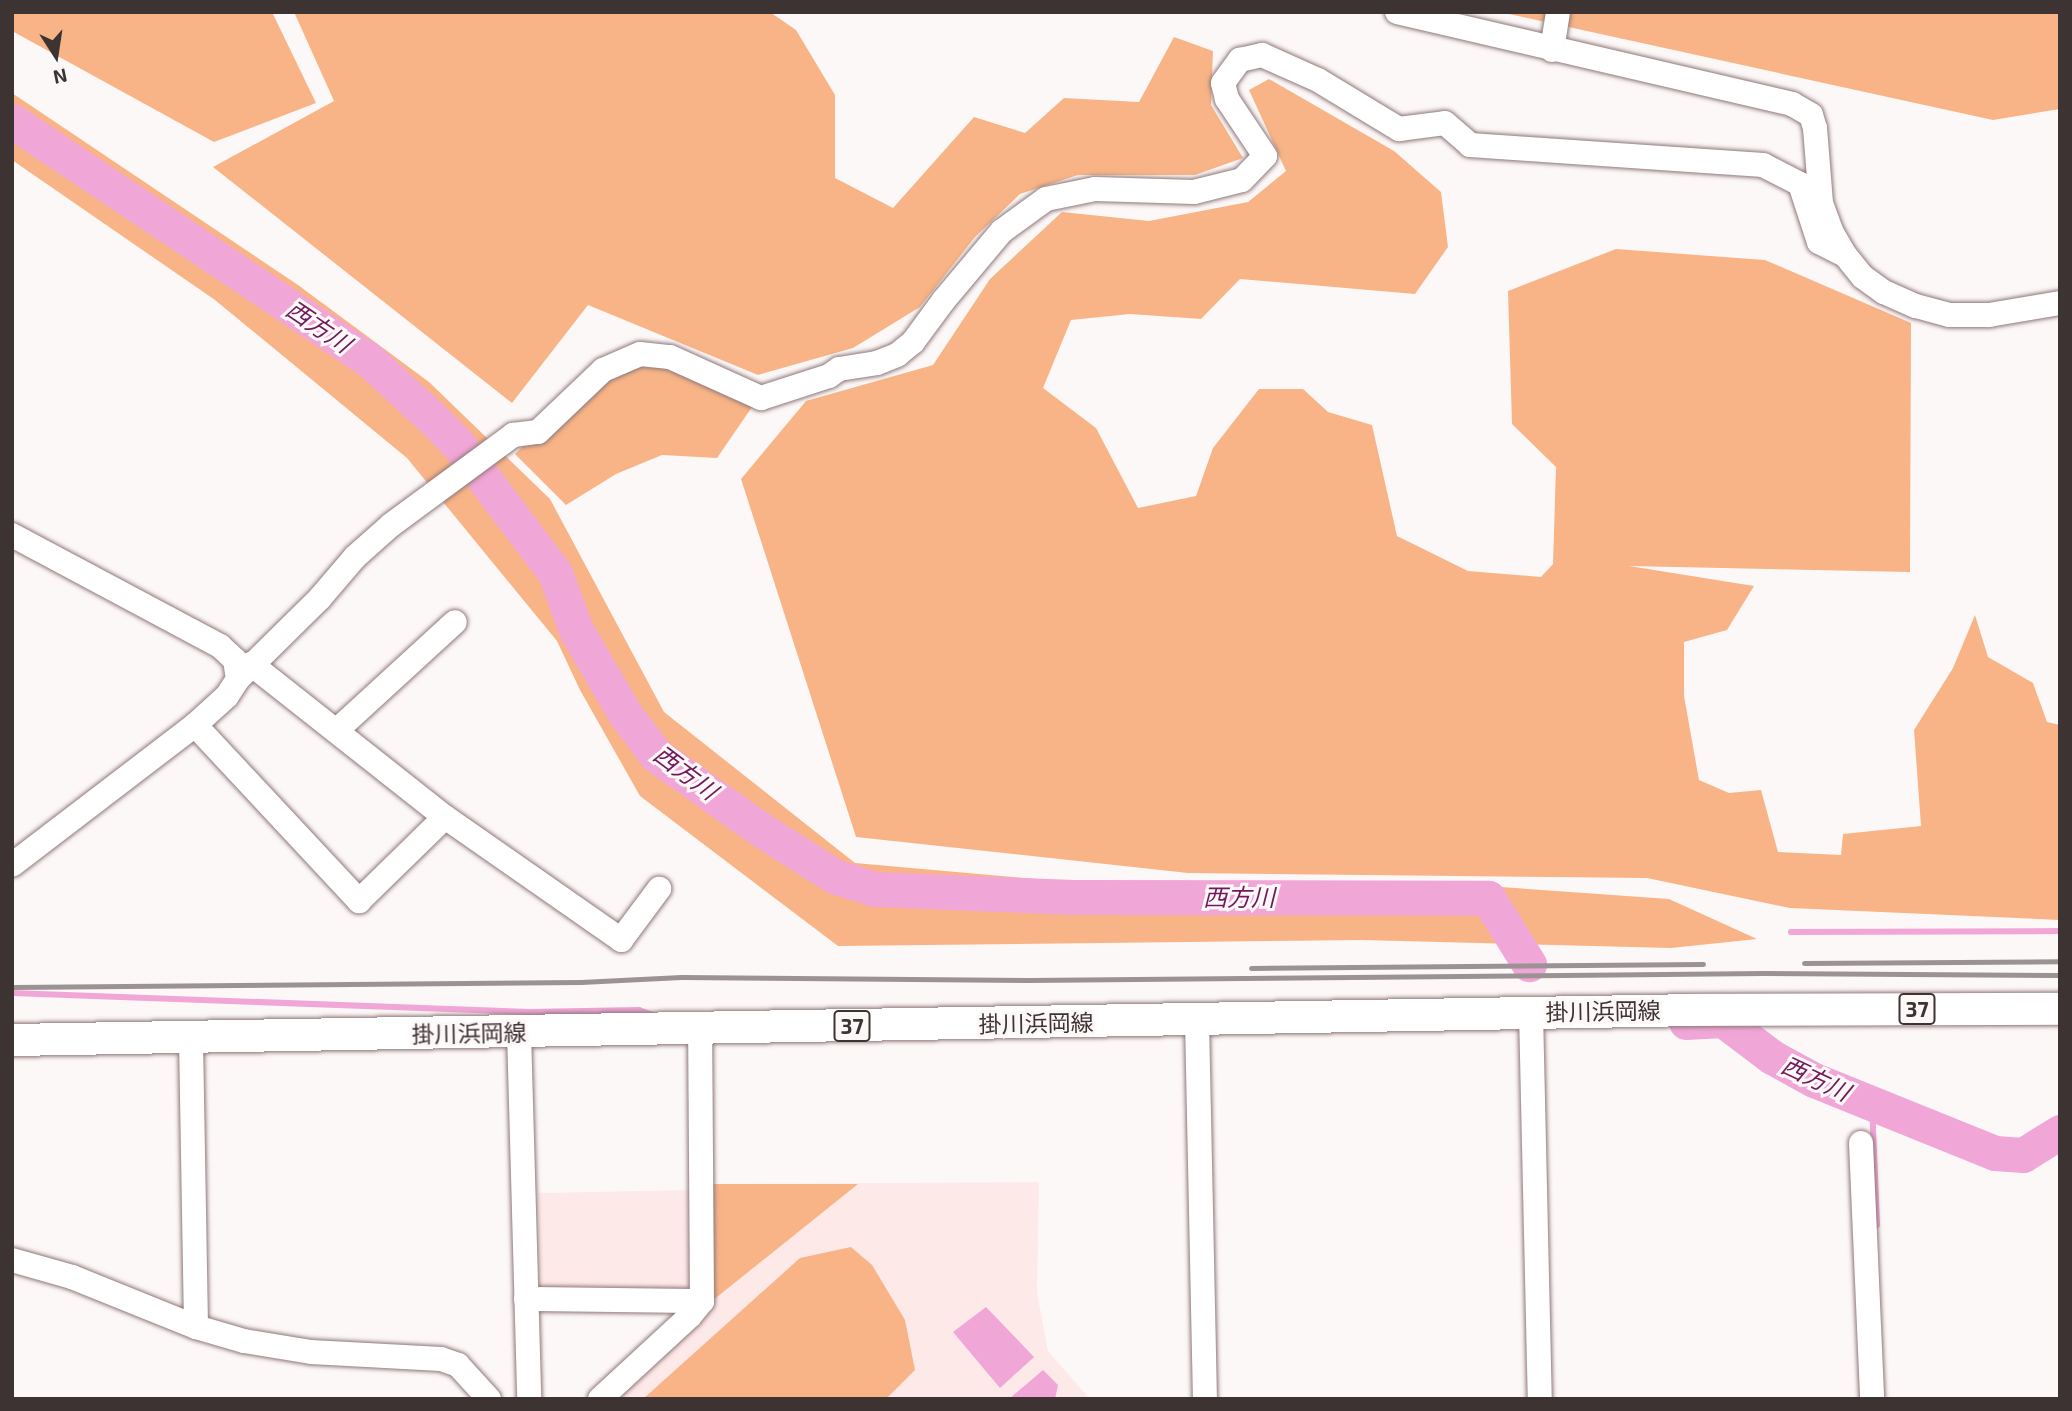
<!DOCTYPE html>
<html>
<head>
<meta charset="utf-8">
<style>
  body { margin:0 }
  #map { position:relative; width:2072px; height:1411px; overflow:hidden; background:#fdf8f8; font-family:"Exo 2","Noto Sans JP",sans-serif }
  div>[style] { position:absolute }
  .built>* { inset:0; background:#fee9e9 }
  .green>* { inset:0; background:#f8b486 }
  .water>* { inset:0; background:#f0a6d7 }
  .stream>* { height:6px; margin:-3px; padding:0 3px; transform-origin:3px; border-radius:3px; background:#f0a6d7 }
  .river>* { height:35px; margin:-17.5px; padding:0 17.5px; transform-origin:17.5px; border-radius:17.5px; background:#f0a6d7 }
  .roads { filter:drop-shadow(0 0 2px #8f7879) drop-shadow(0 0 2px #8f7879) }
  .minor>* { height:24px; margin:-12px; padding:0 12px; transform-origin:12px; border-radius:12px; background:#fff }
  .major>* { height:32px; margin:-16px; padding:0 16px; transform-origin:16px; border-radius:16px; background:#fff }
  .rail>* { height:5px; margin:-2.5px; padding:0 2.5px; transform-origin:2.5px; border-radius:2.5px; background:#9b9393 }
  span { translate:-50% -50%; white-space:nowrap; text-align:center; line-height:1.15; -webkit-text-stroke:6px #fdf8f8; paint-order:stroke }
  .shield-label span { padding:2px 5px; background:#fdf8f8; border:2px solid; border-radius:5px; -webkit-text-stroke-width:0 }
  .shield-label { font-size:21px; color:#3d3333; font-weight:700 }
  .street-label { font-size:23px; color:#3d3333 }
  .water-label { font-size:24px; color:#6f1a5a; font-style:italic }
  .frame { position:absolute; inset:0; border:14px solid #3d3333; pointer-events:none }
  .north { position:absolute; left:21px; top:21px; width:70px; height:70px; -webkit-text-stroke:5px #fdf8f8; paint-order:stroke; rotate:168deg; font-size:19px; font-weight:700; line-height:28px; text-align:center; color:#3d3333 }
  .north::after { content:''; display:block; margin:auto; width:24px; height:32px; background:#3d3333; clip-path:polygon(50% 0,100% 100%,50% 72%,0 100%) }
</style>
</head>
<body>
<div id="map">
  <div class="built">
    <div style="clip-path:polygon(1039px 1182px,1037px 1292px,1048px 1351px,1090px 1399px,604px 1399px,707px 1305px,712px 1184px)"></div>
    <div style="clip-path:polygon(694px 1190px,695px 1295px,540px 1294px,538px 1193px)"></div>
  </div>
  <div class="green">
    <div style="clip-path:polygon(12px 12px,272px 12px,316px 103px,214px 142px,12px 31px)"></div>
    <div style="clip-path:polygon(294px 12px,770px 12px,796px 30px,835px 95px,835px 178px,893px 208px,974px 117px,1025px 133px,1064px 98px,1139px 102px,1174px 37px,1213px 51px,1211px 105px,1243px 158px,1195px 175px,1078px 175px,1020px 194px,975px 237px,920px 307px,853px 348px,758px 375px,588px 305px,512px 403px,213px 167px,334px 101px)"></div>
    <div style="clip-path:polygon(1500px 12px,2060px 12px,2060px 109px,1993px 120px)"></div>
    <div style="clip-path:polygon(1269px 79px,1394px 151px,1441px 192px,1448px 247px,1415px 294px,1240px 279px,1201px 319px,1130px 314px,1071px 320px,1043px 388px,1096px 428px,1138px 508px,1196px 496px,1213px 448px,1259px 389px,1303px 389px,1328px 412px,1372px 425px,1397px 536px,1468px 571px,1541px 577px,1553px 564px,1556px 467px,1512px 424px,1508px 291px,1616px 249px,1765px 260px,1911px 323px,1910px 572px,1629px 566px,1754px 586px,1727px 630px,1684px 642px,1684px 696px,1699px 780px,1729px 793px,1761px 790px,1778px 852px,1841px 855px,1843px 834px,1921px 826px,1914px 730px,1953px 668px,1975px 615px,1988px 657px,2033px 683px,2047px 722px,2060px 725px,2060px 920px,1790px 908px,1647px 878px,1188px 873px,856px 837px,741px 479px,806px 401px,933px 365px,990px 279px,1062px 212px,1149px 221px,1248px 202px,1286px 171px,1249px 90px)"></div>
    <div style="clip-path:polygon(12px 93px,298px 285px,429px 382px,550px 499px,664px 712px,855px 863px,1237px 897px,1487px 886px,1669px 899px,1757px 939px,1671px 948px,1362px 940px,838px 946px,640px 796px,580px 690px,557px 641px,407px 458px,215px 300px,12px 160px)"></div>
    <div style="clip-path:polygon(670px 357px,752px 407px,717px 458px,662px 455px,616px 474px,566px 505px,515px 454px,538px 432px,627px 359px)"></div>
    <div style="clip-path:polygon(712px 1184px,858px 1184px,707px 1305px)"></div>
    <div style="clip-path:polygon(851px 1247px,872px 1265px,905px 1320px,915px 1370px,886px 1399px,643px 1399px,800px 1258px)"></div>
  </div>
  <div class="water">
    <div style="clip-path:polygon(986px 1307px,1034px 1357px,1000px 1388px,953px 1332px)"></div>
    <div style="clip-path:polygon(1043px 1370px,1058px 1385px,1055px 1399px,1009px 1399px)"></div>
  </div>
  <div class="stream">
    <div style="left:1791px;top:932px;width:269px;rotate:-0.2deg"></div>
    <div style="left:12px;top:993px;width:518px;rotate:2.1deg"></div>
    <div style="left:530px;top:1012px;width:109px;rotate:-1.1deg"></div>
    <div style="left:639px;top:1010px;width:15px;rotate:20deg"></div>
    <div style="left:1872px;top:1104px;width:121px;rotate:87.6deg"></div>
  </div>
  <div class="river">
    <div style="left:12px;top:121px;width:428px;rotate:33.8deg"></div>
    <div style="left:368px;top:359px;width:84px;rotate:42.6deg"></div>
    <div style="left:430px;top:416px;width:38px;rotate:45deg"></div>
    <div style="left:457px;top:443px;width:163px;rotate:53deg"></div>
    <div style="left:555px;top:573px;width:61px;rotate:69.8deg"></div>
    <div style="left:576px;top:630px;width:97px;rotate:59.7deg"></div>
    <div style="left:625px;top:714px;width:51px;rotate:52.9deg"></div>
    <div style="left:656px;top:755px;width:128px;rotate:35.4deg"></div>
    <div style="left:760px;top:829px;width:88px;rotate:32.4deg"></div>
    <div style="left:834px;top:876px;width:42px;rotate:18deg"></div>
    <div style="left:874px;top:889px;width:200px;rotate:2.3deg"></div>
    <div style="left:1074px;top:897px;width:414px;rotate:0.1deg"></div>
    <div style="left:1488px;top:898px;width:78px;rotate:58.2deg"></div>
    <div style="left:1686px;top:1022px;width:37px;rotate:-3deg"></div>
    <div style="left:1723px;top:1020px;width:61px;rotate:37.1deg"></div>
    <div style="left:1772px;top:1057px;width:48px;rotate:28.7deg"></div>
    <div style="left:1814px;top:1080px;width:195px;rotate:22deg"></div>
    <div style="left:1995px;top:1153px;width:28px;rotate:4deg"></div>
    <div style="left:2023px;top:1155px;width:44px;rotate:-31.9deg"></div>
  </div>
  <div class="roads">
    <div class="minor">
      <div style="left:1397px;top:12px;width:406px;rotate:13.1deg"></div>
      <div style="left:1792px;top:104px;width:22px;rotate:30deg"></div>
      <div style="left:1811px;top:115px;width:14px;rotate:73deg"></div>
      <div style="left:1815px;top:128px;width:75px;rotate:85.4deg"></div>
      <div style="left:1821px;top:203px;width:30px;rotate:70deg"></div>
      <div style="left:1831px;top:231px;width:28px;rotate:60deg"></div>
      <div style="left:1845px;top:255px;width:28px;rotate:51deg"></div>
      <div style="left:1863px;top:277px;width:26px;rotate:36deg"></div>
      <div style="left:1884px;top:292px;width:35px;rotate:24deg"></div>
      <div style="left:1916px;top:306px;width:35px;rotate:15deg"></div>
      <div style="left:1950px;top:315px;width:39px"></div>
      <div style="left:1989px;top:315px;width:72px;rotate:-9.6deg"></div>
      <div style="left:1552px;top:50px;width:38px;rotate:-81deg"></div>
      <div style="left:12px;top:535px;width:236px;rotate:28.1deg"></div>
      <div style="left:220px;top:646px;width:21px;rotate:43deg"></div>
      <div style="left:235px;top:660px;width:19px;rotate:81deg"></div>
      <div style="left:238px;top:679px;width:20px;rotate:123deg"></div>
      <div style="left:227px;top:696px;width:43px;rotate:137.8deg"></div>
      <div style="left:195px;top:725px;width:230px;rotate:142.6deg"></div>
      <div style="left:251px;top:664px;width:247px;rotate:38.3deg"></div>
      <div style="left:445px;top:817px;width:215px;rotate:34.9deg"></div>
      <div style="left:621px;top:940px;width:64px;rotate:-53.3deg"></div>
      <div style="left:238px;top:679px;width:115px;rotate:-44.6deg"></div>
      <div style="left:320px;top:598px;width:54px;rotate:-49.5deg"></div>
      <div style="left:355px;top:557px;width:48px;rotate:-41.6deg"></div>
      <div style="left:391px;top:525px;width:152px;rotate:-36.4deg"></div>
      <div style="left:513px;top:435px;width:25px;rotate:-7deg"></div>
      <div style="left:538px;top:432px;width:90px;rotate:-43.6deg"></div>
      <div style="left:603px;top:370px;width:40px;rotate:-23.4deg"></div>
      <div style="left:640px;top:354px;width:30px;rotate:6deg"></div>
      <div style="left:670px;top:357px;width:100px;rotate:24.3deg"></div>
      <div style="left:761px;top:398px;width:71px;rotate:-17.9deg"></div>
      <div style="left:829px;top:376px;width:12px;rotate:-35deg"></div>
      <div style="left:839px;top:369px;width:38px;rotate:-9deg"></div>
      <div style="left:877px;top:363px;width:22px;rotate:-22deg"></div>
      <div style="left:897px;top:355px;width:21px;rotate:-39deg"></div>
      <div style="left:913px;top:342px;width:52px;rotate:-53.6deg"></div>
      <div style="left:944px;top:300px;width:90px;rotate:-50deg"></div>
      <div style="left:1002px;top:231px;width:54px;rotate:-36deg"></div>
      <div style="left:1046px;top:199px;width:50px;rotate:-11.5deg"></div>
      <div style="left:1095px;top:189px;width:99px;rotate:1.7deg"></div>
      <div style="left:1194px;top:192px;width:49px;rotate:-14deg"></div>
      <div style="left:1242px;top:180px;width:33px;rotate:-46deg"></div>
      <div style="left:1265px;top:156px;width:69px;rotate:-123.7deg"></div>
      <div style="left:1227px;top:99px;width:16px;rotate:-104deg"></div>
      <div style="left:1223px;top:83px;width:29px;rotate:-54deg"></div>
      <div style="left:1240px;top:60px;width:23px;rotate:-13deg"></div>
      <div style="left:1262px;top:55px;width:61px;rotate:24.1deg"></div>
      <div style="left:1318px;top:80px;width:95px;rotate:31.2deg"></div>
      <div style="left:1399px;top:129px;width:46px;rotate:-7.4deg"></div>
      <div style="left:1445px;top:123px;width:33px;rotate:41deg"></div>
      <div style="left:1470px;top:145px;width:294px;rotate:3.9deg"></div>
      <div style="left:1763px;top:165px;width:42px;rotate:27.2deg"></div>
      <div style="left:1800px;top:184px;width:61px;rotate:71.9deg"></div>
      <div style="left:1819px;top:242px;width:29px;rotate:27deg"></div>
      <div style="left:195px;top:725px;width:241px;rotate:47deg"></div>
      <div style="left:359px;top:901px;width:120px;rotate:-44.3deg"></div>
      <div style="left:336px;top:731px;width:161px;rotate:-42.5deg"></div>
      <div style="left:1531px;top:1012px;width:387px;rotate:88.7deg"></div>
      <div style="left:1197px;top:1020px;width:379px;rotate:88.8deg"></div>
      <div style="left:519px;top:1032px;width:367px;rotate:88.4deg"></div>
      <div style="left:191px;top:1039px;width:288px;rotate:89deg"></div>
      <div style="left:1861px;top:1143px;width:256px;rotate:87.5deg"></div>
      <div style="left:12px;top:1260px;width:62px;rotate:15.8deg"></div>
      <div style="left:72px;top:1277px;width:134px;rotate:22deg"></div>
      <div style="left:196px;top:1327px;width:50px;rotate:16.3deg"></div>
      <div style="left:244px;top:1341px;width:68px;rotate:9.3deg"></div>
      <div style="left:311px;top:1352px;width:130px;rotate:3.1deg"></div>
      <div style="left:441px;top:1359px;width:18px;rotate:19deg"></div>
      <div style="left:458px;top:1365px;width:46px;rotate:47.6deg"></div>
      <div style="left:526px;top:1299px;width:176px;rotate:0.7deg"></div>
      <div style="left:702px;top:1301px;width:272px;rotate:-90.4deg"></div>
      <div style="left:600px;top:1399px;width:122px;rotate:-42.7deg"></div>
      <div style="left:690px;top:1316px;width:19px;rotate:-51deg"></div>
    </div>
    <div class="major">
      <div style="left:12px;top:1040px;width:1680px;rotate:-1.02deg"></div>
      <div style="left:1692px;top:1010px;width:368px;rotate:-0.2deg"></div>
    </div>
  </div>
  <div class="rail">
    <div style="left:1804px;top:963px;width:256px;rotate:-0.4deg"></div>
    <div style="left:1251px;top:968px;width:452px;rotate:-0.5deg"></div>
    <div style="left:12px;top:987px;width:569px;rotate:-0.5deg"></div>
    <div style="left:581px;top:982px;width:100px;rotate:-2.9deg"></div>
    <div style="left:681px;top:977px;width:345px;rotate:0.5deg"></div>
    <div style="left:1026px;top:980px;width:738px;rotate:-0.54deg"></div>
    <div style="left:1764px;top:973px;width:296px;rotate:0.4deg"></div>
  </div>
  <div class="shield-label">
    <span style="left:1917px;top:1009px">37</span>
    <span style="left:852px;top:1026px">37</span>
  </div>
  <div class="street-label">
    <span style="left:1603px;top:1011px;rotate:-1deg">掛川浜岡線</span>
    <span style="left:1036px;top:1023px;rotate:-1deg">掛川浜岡線</span>
    <span style="left:469px;top:1033px;rotate:-1deg">掛川浜岡線</span>
  </div>
  <div class="water-label">
    <span style="left:319px;top:326px;rotate:34deg">西方川</span>
    <span style="left:686px;top:772px;rotate:37deg">西方川</span>
    <span style="left:1239px;top:897px">西方川</span>
    <span style="left:1816px;top:1078px;rotate:25deg">西方川</span>
  </div>
  <div class="frame"></div>
  <div class="north">N</div>
</div>
</body>
</html>
